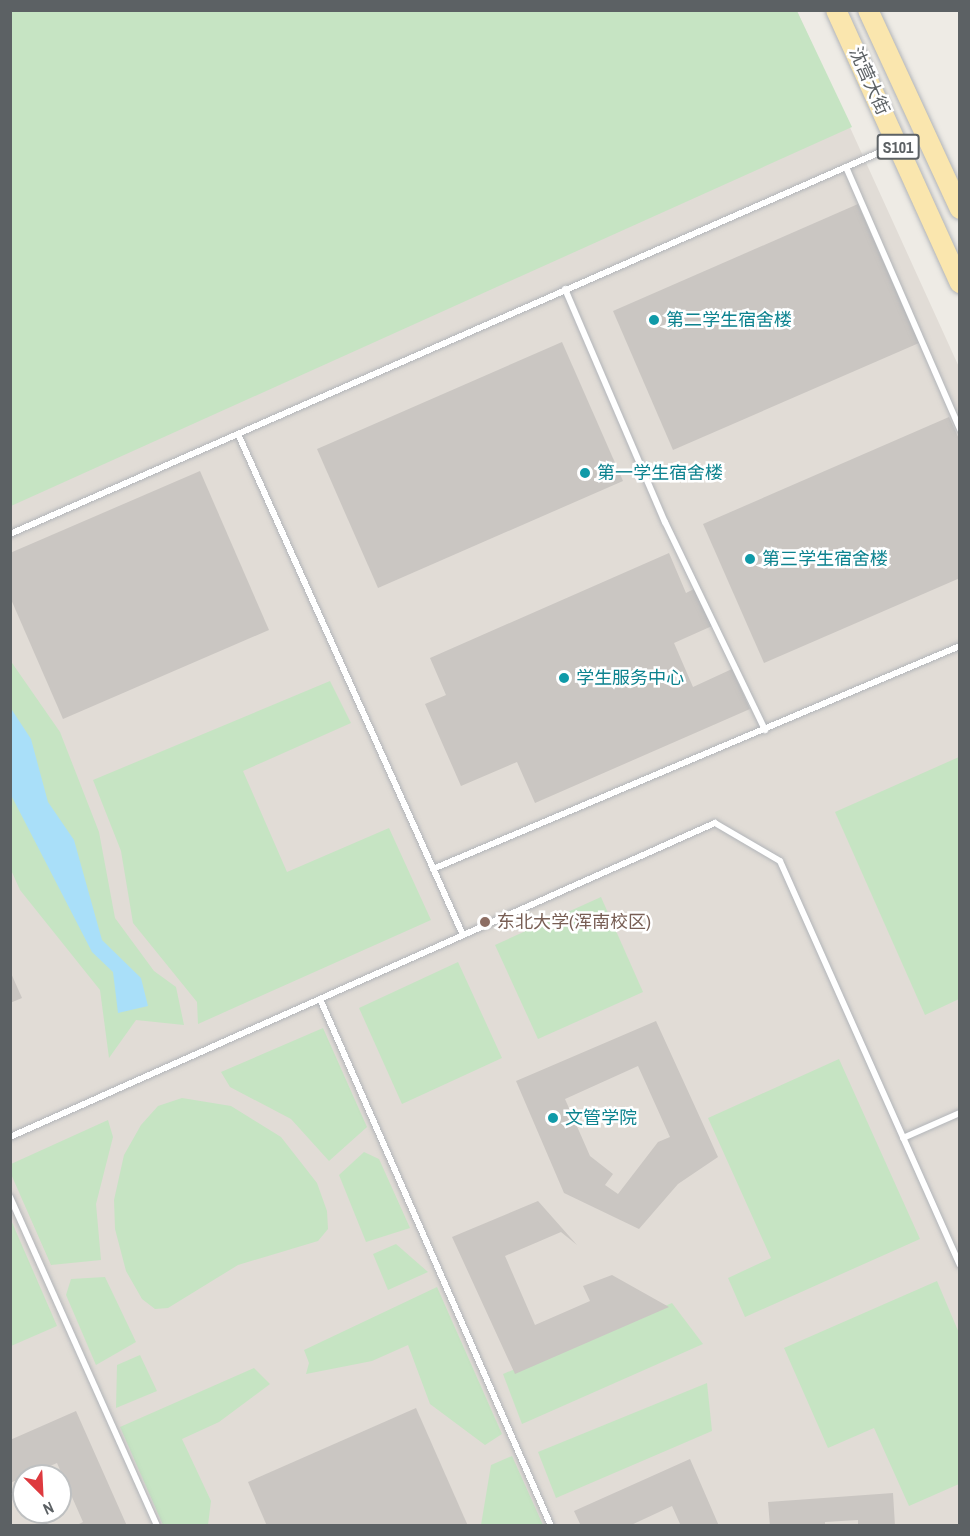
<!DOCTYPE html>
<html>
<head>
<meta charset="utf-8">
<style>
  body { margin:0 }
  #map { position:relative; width:970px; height:1536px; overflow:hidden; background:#eeebe5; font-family:"Archivo Narrow","Noto Sans SC",sans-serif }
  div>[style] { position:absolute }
  .education>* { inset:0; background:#e1dcd6 }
  .green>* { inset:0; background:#c6e4c3 }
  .water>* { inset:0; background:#a9dff9 }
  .building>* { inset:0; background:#cac6c2 }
  .roads { filter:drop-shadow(0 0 2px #b2b5b9) drop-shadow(0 0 2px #b2b5b9) }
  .lane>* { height:6px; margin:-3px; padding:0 3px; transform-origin:3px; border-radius:3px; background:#fff }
  .primary>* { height:20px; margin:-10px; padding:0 10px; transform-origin:10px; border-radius:10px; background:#fae6ae }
  .dots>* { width:16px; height:16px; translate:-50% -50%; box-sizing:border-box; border:3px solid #fff; border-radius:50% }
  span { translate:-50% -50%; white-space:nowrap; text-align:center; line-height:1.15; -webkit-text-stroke:5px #fff; paint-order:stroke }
  .shield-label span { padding:2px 4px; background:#fff; border:2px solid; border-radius:4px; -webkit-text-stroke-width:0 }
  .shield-label { font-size:16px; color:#5c6164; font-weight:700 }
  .street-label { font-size:18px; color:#5c6164 }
  .culture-label { font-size:18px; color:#0d838f }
  .left { translate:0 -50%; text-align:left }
  .education-label { font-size:18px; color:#785e54 }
  .frame { position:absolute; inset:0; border:12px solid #5c6164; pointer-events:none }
  .north { position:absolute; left:12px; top:1464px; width:60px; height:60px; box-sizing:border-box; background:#fff; border:2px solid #bec0c1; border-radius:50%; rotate:156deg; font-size:16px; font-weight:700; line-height:24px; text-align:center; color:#5c6164 }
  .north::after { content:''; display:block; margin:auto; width:21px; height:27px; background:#de3a3f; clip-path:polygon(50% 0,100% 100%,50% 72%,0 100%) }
</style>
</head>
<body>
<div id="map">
  <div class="education">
    <div style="clip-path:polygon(evenodd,10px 11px,797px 11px,959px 367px,959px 1525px,11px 1525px,10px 11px,24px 1476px,60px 1476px,60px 1512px,24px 1512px,24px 1476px)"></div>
  </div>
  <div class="green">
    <div style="clip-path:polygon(11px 10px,797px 11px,852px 127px,11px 506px)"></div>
    <div style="clip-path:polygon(10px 660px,60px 732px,99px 832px,115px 918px,154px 971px,176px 987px,184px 1025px,136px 1020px,109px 1058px,100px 990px,20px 890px,11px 870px)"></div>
    <div style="clip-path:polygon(330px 681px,351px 723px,243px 771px,287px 872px,389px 828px,431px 920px,198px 1024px,197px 1002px,133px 923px,121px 851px,93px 780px)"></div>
    <div style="clip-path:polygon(959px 757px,959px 999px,925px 1015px,835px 812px)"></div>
    <div style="clip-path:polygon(601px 897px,643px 992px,538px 1039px,495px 945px)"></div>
    <div style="clip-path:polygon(458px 962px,502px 1058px,402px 1104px,359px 1008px)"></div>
    <div style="clip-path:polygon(323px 1028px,367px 1127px,329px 1161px,291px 1119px,230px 1087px,221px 1072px)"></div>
    <div style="clip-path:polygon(839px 1059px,920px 1239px,745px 1317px,728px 1278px,771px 1258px,708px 1118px)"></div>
    <div style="clip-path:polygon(182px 1098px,231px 1106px,281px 1137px,317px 1183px,327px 1211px,328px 1229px,318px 1241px,238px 1265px,168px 1308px,155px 1309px,142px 1299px,126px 1271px,115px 1229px,114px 1200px,124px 1155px,141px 1125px,158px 1106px)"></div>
    <div style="clip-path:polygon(108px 1120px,113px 1137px,96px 1204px,101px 1260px,51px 1265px,11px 1174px,11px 1164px)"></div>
    <div style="clip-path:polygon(364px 1152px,379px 1159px,410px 1228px,366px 1242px,339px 1175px)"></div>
    <div style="clip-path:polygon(11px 1220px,57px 1326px,11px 1346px,10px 1346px)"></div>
    <div style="clip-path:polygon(396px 1244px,428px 1272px,388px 1290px,373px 1254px)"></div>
    <div style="clip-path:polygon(105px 1277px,136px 1342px,96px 1365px,66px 1295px,71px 1279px)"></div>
    <div style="clip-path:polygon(937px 1281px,959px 1333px,959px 1484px,909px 1506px,874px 1428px,828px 1448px,784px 1348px)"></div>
    <div style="clip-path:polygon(437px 1287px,502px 1434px,485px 1445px,430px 1404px,408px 1345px,372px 1361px,306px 1374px,309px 1363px,304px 1350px)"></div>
    <div style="clip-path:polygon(672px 1303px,703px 1344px,522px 1424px,503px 1374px)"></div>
    <div style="clip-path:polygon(140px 1355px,157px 1391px,116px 1408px,117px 1365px)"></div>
    <div style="clip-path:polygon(254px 1368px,270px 1384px,219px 1422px,182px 1439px,211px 1501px,208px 1525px,163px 1525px,120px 1427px)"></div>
    <div style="clip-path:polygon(707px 1383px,712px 1431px,556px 1498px,538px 1452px)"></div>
    <div style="clip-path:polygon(512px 1456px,543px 1525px,481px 1525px,491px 1465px)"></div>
  </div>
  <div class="water">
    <div style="clip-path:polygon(10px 707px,31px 739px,48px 802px,74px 840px,102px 940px,141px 978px,148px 1006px,118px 1013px,113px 972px,92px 952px,11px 795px)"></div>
  </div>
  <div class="building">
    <div style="clip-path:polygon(858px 204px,919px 343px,673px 450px,613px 311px)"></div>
    <div style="clip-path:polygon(562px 342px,623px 481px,378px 588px,317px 449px)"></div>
    <div style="clip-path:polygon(949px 417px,960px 441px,960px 578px,764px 663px,703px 524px)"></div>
    <div style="clip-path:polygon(200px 471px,269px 630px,63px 719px,10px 597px,10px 553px)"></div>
    <div style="clip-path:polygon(669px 553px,686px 593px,696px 588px,712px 626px,674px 643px,693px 687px,732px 669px,750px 709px,535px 803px,517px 762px,461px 786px,425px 704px,446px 695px,430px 658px)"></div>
    <div style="clip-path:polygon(10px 971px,22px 998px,10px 1003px)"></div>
    <div style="clip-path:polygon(evenodd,656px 1021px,718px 1157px,678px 1184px,639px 1229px,564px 1193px,516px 1081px,656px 1021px,638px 1066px,670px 1137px,658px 1142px,618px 1194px,605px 1185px,613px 1174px,590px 1156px,565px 1099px,638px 1066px)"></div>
    <div style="clip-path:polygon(538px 1201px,577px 1245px,561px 1232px,505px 1256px,535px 1325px,590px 1301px,583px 1286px,612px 1275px,669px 1307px,515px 1374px,452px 1237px)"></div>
    <div style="clip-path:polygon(416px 1408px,468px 1526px,267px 1526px,248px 1482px)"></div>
    <div style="clip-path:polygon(76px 1411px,127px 1526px,75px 1526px,83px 1522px,57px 1463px,10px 1483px,10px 1440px)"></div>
    <div style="clip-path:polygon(690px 1459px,719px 1526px,681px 1526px,672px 1506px,629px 1526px,581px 1526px,574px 1511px)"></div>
    <div style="clip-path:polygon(893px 1493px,895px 1526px,858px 1526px,858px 1520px,825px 1522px,825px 1526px,770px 1526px,768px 1502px)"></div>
  </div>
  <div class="roads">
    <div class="lane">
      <div style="left:846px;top:167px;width:286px;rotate:66.5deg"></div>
      <div style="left:565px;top:289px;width:254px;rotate:66.8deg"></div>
      <div style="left:665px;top:522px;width:231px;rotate:64.3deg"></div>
      <div style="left:238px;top:434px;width:549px;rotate:65.82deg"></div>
      <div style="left:10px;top:534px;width:965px;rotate:-23.7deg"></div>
      <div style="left:433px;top:869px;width:572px;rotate:-22.94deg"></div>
      <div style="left:320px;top:999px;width:575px;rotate:66.33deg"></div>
      <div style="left:10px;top:1137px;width:772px;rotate:-24.01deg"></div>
      <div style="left:715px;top:823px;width:75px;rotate:30.3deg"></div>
      <div style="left:780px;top:861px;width:442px;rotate:66deg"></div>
      <div style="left:903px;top:1138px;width:62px;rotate:-23.7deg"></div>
      <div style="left:10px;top:1197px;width:360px;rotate:65.9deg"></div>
    </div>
    <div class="primary">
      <div style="left:836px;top:10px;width:300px;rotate:65.6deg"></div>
      <div style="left:868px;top:10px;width:219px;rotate:65.2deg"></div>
    </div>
  </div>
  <div class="dots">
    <div style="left:654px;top:320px;background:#0f9aa8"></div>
    <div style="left:585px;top:473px;background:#0f9aa8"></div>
    <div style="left:750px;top:559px;background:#0f9aa8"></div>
    <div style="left:564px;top:678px;background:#0f9aa8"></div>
    <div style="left:485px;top:922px;background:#8d6e63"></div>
    <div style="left:553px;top:1118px;background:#0f9aa8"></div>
  </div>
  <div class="shield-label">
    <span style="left:898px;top:147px">S101</span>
  </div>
  <div class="street-label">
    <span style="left:869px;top:81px;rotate:66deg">沈营大街</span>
  </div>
  <div class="culture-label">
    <span class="left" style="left:666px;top:320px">第二学生宿舍楼</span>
    <span class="left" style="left:597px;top:473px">第一学生宿舍楼</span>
    <span class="left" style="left:762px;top:559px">第三学生宿舍楼</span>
    <span class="left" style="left:576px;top:678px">学生服务中心</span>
    <span class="left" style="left:565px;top:1118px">文管学院</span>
  </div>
  <div class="education-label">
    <span class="left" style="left:497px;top:922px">东北大学(浑南校区)</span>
  </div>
  <div class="frame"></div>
  <div class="north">N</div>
</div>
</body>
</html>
